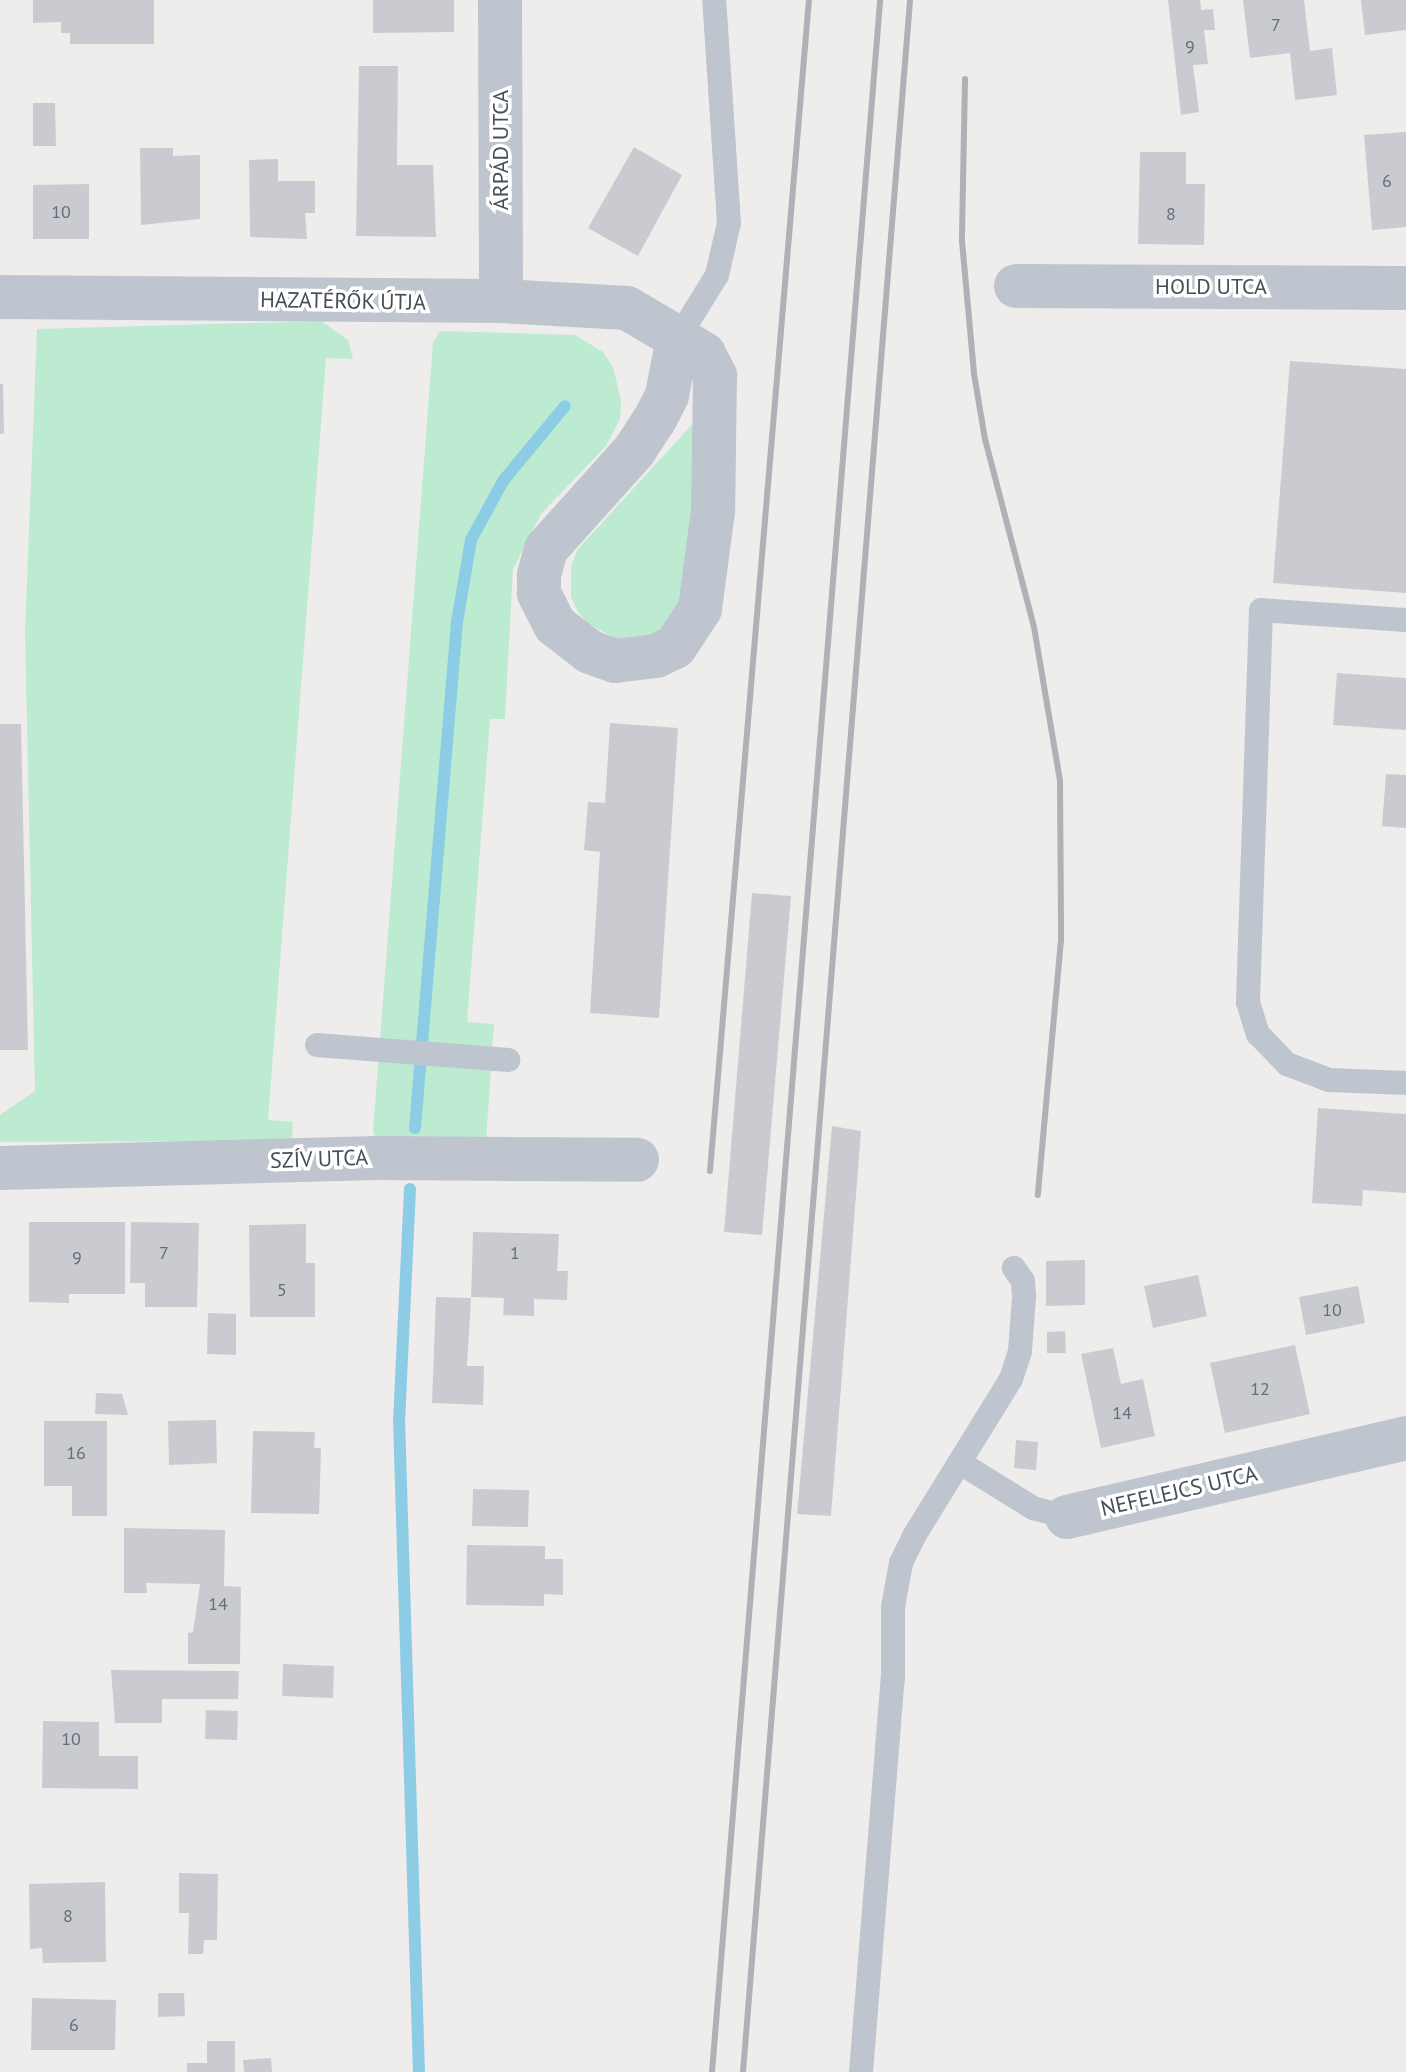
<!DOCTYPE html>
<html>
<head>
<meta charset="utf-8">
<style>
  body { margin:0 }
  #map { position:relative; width:1406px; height:2072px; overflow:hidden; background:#efecec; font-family:"PT Sans",sans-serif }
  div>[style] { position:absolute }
  .green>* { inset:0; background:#bcebd1 }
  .stream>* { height:12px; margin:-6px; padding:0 6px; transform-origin:6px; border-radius:6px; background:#8ccde5 }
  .building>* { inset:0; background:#cacbd1 }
  .service>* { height:24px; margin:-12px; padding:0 12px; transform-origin:12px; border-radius:12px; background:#bec5ce }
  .minor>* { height:44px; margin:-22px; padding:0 22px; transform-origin:22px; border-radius:22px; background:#bec5ce }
  .rail>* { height:6px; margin:-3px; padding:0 3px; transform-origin:3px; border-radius:3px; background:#afb1b6 }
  span { translate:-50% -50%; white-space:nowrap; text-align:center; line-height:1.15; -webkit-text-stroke:7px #fff; paint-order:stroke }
  .number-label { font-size:18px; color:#676d76 }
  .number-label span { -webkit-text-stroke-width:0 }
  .street-label { font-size:22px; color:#464e58 }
</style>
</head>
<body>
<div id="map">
  <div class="green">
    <div style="clip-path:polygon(321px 321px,348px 340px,353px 359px,326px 358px,268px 1120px,293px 1122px,292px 1141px,0 1142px,0 1115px,35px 1091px,25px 632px,37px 329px)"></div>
    <div style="clip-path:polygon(440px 331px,575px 335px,603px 352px,613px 367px,621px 401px,620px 419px,606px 446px,541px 514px,513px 569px,505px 719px,490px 719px,467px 1022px,494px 1024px,486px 1142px,376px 1138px,373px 1132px,433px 343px)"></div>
    <div style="clip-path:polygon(698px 418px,687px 591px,659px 633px,633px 640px,614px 638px,586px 622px,577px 610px,571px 597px,571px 566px,578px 549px)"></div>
  </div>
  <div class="stream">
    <div style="left:415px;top:1128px;width:508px;rotate:-85.26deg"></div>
    <div style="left:457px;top:622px;width:83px;rotate:-80.3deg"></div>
    <div style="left:471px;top:540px;width:67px;rotate:-61.5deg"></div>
    <div style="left:503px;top:481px;width:97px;rotate:-50.4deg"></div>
    <div style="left:410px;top:1189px;width:230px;rotate:92.7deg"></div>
    <div style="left:399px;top:1419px;width:653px;rotate:88.25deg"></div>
  </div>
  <div class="building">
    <div style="clip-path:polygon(33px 0,154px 0,154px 44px,70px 44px,70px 33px,61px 33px,61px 22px,33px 23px)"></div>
    <div style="clip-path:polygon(373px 0,454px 0,454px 32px,373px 33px)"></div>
    <div style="clip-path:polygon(1168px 0,1200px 0,1201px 10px,1213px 9px,1215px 30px,1204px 30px,1208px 64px,1193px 65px,1199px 112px,1181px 115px)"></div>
    <div style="clip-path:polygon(1243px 0,1304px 0,1310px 51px,1332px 48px,1337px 95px,1295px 100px,1290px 53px,1250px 58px)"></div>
    <div style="clip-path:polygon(1361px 0,1406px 0,1406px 30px,1365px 35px)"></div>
    <div style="clip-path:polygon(359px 66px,398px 66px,397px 165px,433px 165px,436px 237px,356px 236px)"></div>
    <div style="clip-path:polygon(33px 103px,55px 103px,56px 146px,33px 146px)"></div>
    <div style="clip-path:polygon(1406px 132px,1406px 227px,1372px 230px,1364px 135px)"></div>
    <div style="clip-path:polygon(634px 147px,682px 175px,638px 256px,588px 228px)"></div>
    <div style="clip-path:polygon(140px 148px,173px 148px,173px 156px,200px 155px,200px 219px,141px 225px)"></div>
    <div style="clip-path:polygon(1140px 152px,1186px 152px,1186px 184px,1205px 184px,1204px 245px,1138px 244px)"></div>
    <div style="clip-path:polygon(278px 159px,278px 181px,315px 181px,315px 213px,305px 213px,307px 239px,250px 237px,249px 160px)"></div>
    <div style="clip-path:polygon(89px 184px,89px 239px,33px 239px,33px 185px)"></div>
    <div style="clip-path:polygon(1290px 361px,1406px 369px,1406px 593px,1273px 583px)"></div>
    <div style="clip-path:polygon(0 384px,3px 384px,4px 433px,0 434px)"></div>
    <div style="clip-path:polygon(1337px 673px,1406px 678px,1406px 730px,1333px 725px)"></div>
    <div style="clip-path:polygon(610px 723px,678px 728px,659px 1018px,590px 1013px,600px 852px,584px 850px,588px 802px,605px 803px)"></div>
    <div style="clip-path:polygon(0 724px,21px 724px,28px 1050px,0 1050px)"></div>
    <div style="clip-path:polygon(1386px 774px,1406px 775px,1406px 828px,1382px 826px)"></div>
    <div style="clip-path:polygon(752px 893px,791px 896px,762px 1235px,724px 1232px)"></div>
    <div style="clip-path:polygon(1318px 1108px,1406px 1114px,1406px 1193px,1363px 1190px,1362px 1206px,1312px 1203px)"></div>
    <div style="clip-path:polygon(832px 1126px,861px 1131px,831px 1516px,797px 1514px)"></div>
    <div style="clip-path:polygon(29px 1222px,125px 1222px,125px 1294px,69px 1294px,69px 1303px,29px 1302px)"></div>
    <div style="clip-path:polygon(131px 1222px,199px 1223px,197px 1307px,145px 1307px,145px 1283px,130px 1283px)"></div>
    <div style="clip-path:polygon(306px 1224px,306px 1263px,315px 1263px,315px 1317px,250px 1317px,249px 1225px)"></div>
    <div style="clip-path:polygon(473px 1232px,559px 1234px,557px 1271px,568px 1271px,567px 1300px,534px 1299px,534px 1316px,503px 1315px,504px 1298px,471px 1297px)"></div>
    <div style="clip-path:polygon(1085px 1260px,1085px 1305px,1046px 1306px,1046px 1261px)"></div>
    <div style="clip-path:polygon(1198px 1275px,1207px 1316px,1153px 1328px,1144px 1286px)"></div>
    <div style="clip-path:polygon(1358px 1286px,1365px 1323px,1306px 1335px,1299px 1297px)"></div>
    <div style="clip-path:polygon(436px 1297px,471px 1298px,467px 1366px,484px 1366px,483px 1405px,432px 1403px)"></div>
    <div style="clip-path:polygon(208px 1313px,236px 1314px,236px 1355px,207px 1354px)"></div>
    <div style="clip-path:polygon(1065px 1331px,1066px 1353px,1047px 1353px,1047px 1332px)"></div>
    <div style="clip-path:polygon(1295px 1345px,1310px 1414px,1225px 1433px,1210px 1363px)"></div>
    <div style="clip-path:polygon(1113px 1348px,1121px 1384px,1143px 1379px,1155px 1436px,1101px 1448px,1081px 1354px)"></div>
    <div style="clip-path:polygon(96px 1393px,122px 1394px,128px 1415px,95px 1414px)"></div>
    <div style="clip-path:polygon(216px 1420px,217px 1463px,169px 1465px,168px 1421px)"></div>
    <div style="clip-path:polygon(44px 1421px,107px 1421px,107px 1516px,72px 1516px,72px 1486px,44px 1486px)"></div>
    <div style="clip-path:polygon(253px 1431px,315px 1432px,314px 1448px,321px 1448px,319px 1514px,251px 1513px)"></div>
    <div style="clip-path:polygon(1016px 1440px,1038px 1442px,1036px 1470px,1014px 1468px)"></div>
    <div style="clip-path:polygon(473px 1489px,529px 1490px,528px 1527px,472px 1526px)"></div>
    <div style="clip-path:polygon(124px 1528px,225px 1530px,224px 1586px,241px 1587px,240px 1664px,188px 1664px,188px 1633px,193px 1632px,200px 1584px,146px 1583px,147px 1593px,124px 1593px)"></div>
    <div style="clip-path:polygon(467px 1545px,545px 1546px,545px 1559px,563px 1559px,563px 1595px,544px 1594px,544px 1606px,466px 1605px)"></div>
    <div style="clip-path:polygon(283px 1664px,334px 1666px,333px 1698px,282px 1696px)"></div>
    <div style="clip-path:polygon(111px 1670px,239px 1671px,238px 1699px,162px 1699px,162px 1723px,115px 1723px)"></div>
    <div style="clip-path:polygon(206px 1710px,238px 1711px,237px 1740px,205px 1739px)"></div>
    <div style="clip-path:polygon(43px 1721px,99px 1722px,99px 1756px,138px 1756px,138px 1789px,42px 1788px)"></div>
    <div style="clip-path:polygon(179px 1873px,218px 1874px,217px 1940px,204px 1940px,203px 1954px,188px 1954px,189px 1913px,179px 1913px)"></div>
    <div style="clip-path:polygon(105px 1882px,106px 1962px,43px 1963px,42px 1948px,30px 1949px,29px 1884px)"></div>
    <div style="clip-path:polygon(158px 1993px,184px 1993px,185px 2016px,158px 2017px)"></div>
    <div style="clip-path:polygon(32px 1998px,116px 2000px,115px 2050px,31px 2050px)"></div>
    <div style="clip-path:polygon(207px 2041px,235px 2041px,235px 2072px,187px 2072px,187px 2063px,207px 2063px)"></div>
    <div style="clip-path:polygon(271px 2058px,272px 2072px,244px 2072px,243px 2060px)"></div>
  </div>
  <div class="service">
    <div style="left:678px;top:338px;width:74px;rotate:-58.2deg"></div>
    <div style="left:717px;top:275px;width:53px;rotate:-77deg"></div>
    <div style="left:729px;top:223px;width:224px;rotate:-93.8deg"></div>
    <div style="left:1406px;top:620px;width:145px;rotate:-176.1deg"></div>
    <div style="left:1261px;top:610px;width:392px;rotate:91.9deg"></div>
    <div style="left:1248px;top:1002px;width:34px;rotate:73deg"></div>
    <div style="left:1258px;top:1034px;width:42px;rotate:46deg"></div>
    <div style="left:1287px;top:1064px;width:45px;rotate:20.9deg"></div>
    <div style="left:1329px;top:1080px;width:77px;rotate:2.2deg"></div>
    <div style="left:317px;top:1045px;width:192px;rotate:4.5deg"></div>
    <div style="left:962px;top:1464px;width:84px;rotate:31.8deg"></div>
    <div style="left:1033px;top:1508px;width:35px;rotate:15deg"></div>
    <div style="left:861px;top:2072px;width:395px;rotate:-85.4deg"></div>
    <div style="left:893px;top:1678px;width:71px;rotate:-90deg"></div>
    <div style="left:893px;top:1607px;width:45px;rotate:-79.7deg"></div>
    <div style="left:901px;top:1563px;width:30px;rotate:-64deg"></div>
    <div style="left:914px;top:1536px;width:185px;rotate:-58.3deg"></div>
    <div style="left:1011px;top:1379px;width:29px;rotate:-72deg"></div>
    <div style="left:1020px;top:1351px;width:55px;rotate:-85.8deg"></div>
    <div style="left:1024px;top:1296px;width:15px;rotate:-94deg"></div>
    <div style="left:1023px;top:1281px;width:16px;rotate:-125deg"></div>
  </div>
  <div class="minor">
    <div style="left:500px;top:0;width:301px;rotate:89.8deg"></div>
    <div style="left:1016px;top:286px;width:390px;rotate:0.3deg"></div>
    <div style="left:0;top:297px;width:501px;rotate:0.46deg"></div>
    <div style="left:501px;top:301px;width:126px;rotate:3.2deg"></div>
    <div style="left:627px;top:308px;width:59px;rotate:30.5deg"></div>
    <div style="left:678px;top:338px;width:31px;rotate:32deg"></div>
    <div style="left:704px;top:354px;width:25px;rotate:63deg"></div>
    <div style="left:715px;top:376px;width:135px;rotate:90.8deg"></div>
    <div style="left:713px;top:511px;width:99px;rotate:97.6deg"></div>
    <div style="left:700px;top:609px;width:45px;rotate:123.3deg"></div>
    <div style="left:675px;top:647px;width:21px;rotate:155deg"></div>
    <div style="left:656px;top:656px;width:41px;rotate:173deg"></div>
    <div style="left:615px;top:661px;width:27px;rotate:-160deg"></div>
    <div style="left:590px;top:652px;width:44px;rotate:-142.4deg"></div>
    <div style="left:555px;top:625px;width:36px;rotate:-117deg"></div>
    <div style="left:539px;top:593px;width:18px;rotate:-90deg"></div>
    <div style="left:539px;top:575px;width:27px;rotate:-75deg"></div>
    <div style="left:546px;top:549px;width:132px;rotate:-48.1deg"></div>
    <div style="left:634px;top:451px;width:38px;rotate:-57deg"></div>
    <div style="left:655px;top:419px;width:27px;rotate:-63deg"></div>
    <div style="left:667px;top:395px;width:58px;rotate:-79.1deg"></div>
    <div style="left:0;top:1168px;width:378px;rotate:-1.5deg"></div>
    <div style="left:378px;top:1158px;width:259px;rotate:0.4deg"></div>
    <div style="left:1067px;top:1517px;width:348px;rotate:-13.1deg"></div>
  </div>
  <div class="rail">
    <div style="left:965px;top:79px;width:162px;rotate:91.1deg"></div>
    <div style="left:962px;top:241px;width:134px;rotate:84.8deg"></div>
    <div style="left:974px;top:374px;width:66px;rotate:80.4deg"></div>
    <div style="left:985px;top:439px;width:194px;rotate:75.4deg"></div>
    <div style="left:1034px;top:627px;width:156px;rotate:80.4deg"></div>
    <div style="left:1060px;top:781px;width:159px;rotate:89.6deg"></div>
    <div style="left:1061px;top:940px;width:256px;rotate:95.2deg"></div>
    <div style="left:710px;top:1171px;width:1175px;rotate:-85.17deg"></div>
    <div style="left:712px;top:2072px;width:2079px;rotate:-85.36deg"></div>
    <div style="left:743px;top:2072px;width:2079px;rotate:-85.39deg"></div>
  </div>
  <div class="number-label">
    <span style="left:1276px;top:25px">7</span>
    <span style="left:1190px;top:47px">9</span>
    <span style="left:1387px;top:181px">6</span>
    <span style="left:61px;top:212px">10</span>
    <span style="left:1171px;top:214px">8</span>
    <span style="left:164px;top:1253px">7</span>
    <span style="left:515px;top:1253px">1</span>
    <span style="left:77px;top:1258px">9</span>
    <span style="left:282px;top:1290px">5</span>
    <span style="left:1332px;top:1310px">10</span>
    <span style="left:1260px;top:1389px">12</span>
    <span style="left:1122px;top:1413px">14</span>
    <span style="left:76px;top:1453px">16</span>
    <span style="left:218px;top:1604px">14</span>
    <span style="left:71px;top:1739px">10</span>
    <span style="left:68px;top:1916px">8</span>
    <span style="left:74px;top:2025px">6</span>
  </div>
  <div class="street-label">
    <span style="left:501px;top:150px;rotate:-90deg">ÁRPÁD UTCA</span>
    <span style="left:1211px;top:287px">HOLD UTCA</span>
    <span style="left:343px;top:301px;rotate:1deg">HAZATÉRŐK ÚTJA</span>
    <span style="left:319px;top:1159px;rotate:-2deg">SZÍV UTCA</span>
    <span style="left:1179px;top:1491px;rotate:-13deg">NEFELEJCS UTCA</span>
  </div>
</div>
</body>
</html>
